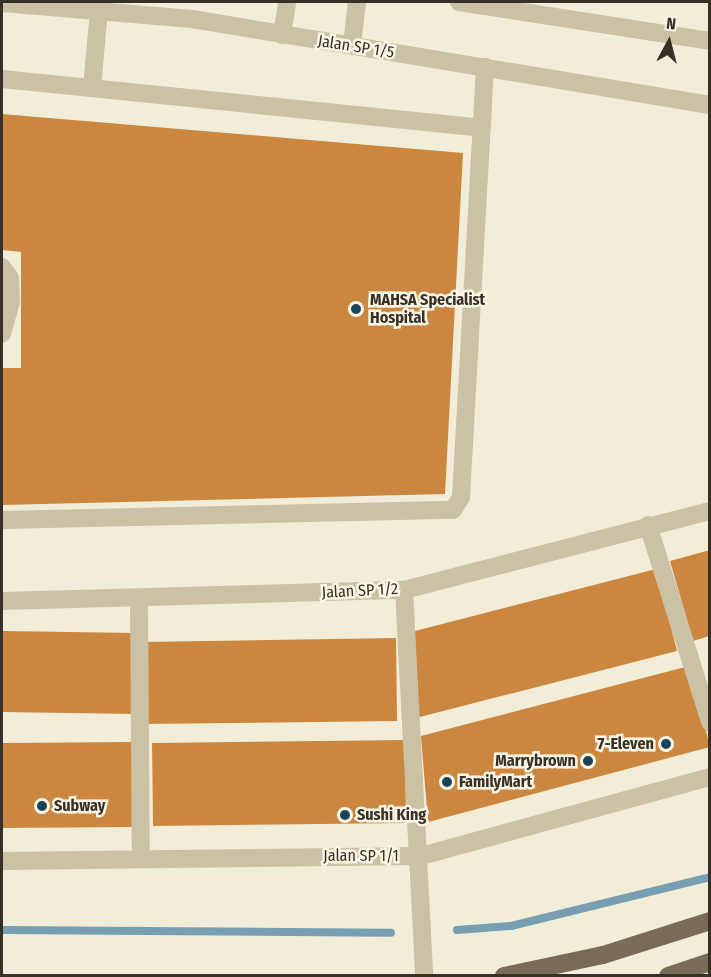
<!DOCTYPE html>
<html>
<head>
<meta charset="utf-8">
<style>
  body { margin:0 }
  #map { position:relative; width:711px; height:977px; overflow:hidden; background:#f2edd9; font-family:"Fira Sans Condensed",sans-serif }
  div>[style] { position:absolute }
  .stream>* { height:8px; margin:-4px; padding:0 4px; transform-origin:4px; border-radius:4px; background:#779fb1 }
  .building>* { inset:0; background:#cb873f }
  .minor>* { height:18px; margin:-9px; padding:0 9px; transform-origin:9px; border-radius:9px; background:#cbc1a5 }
  .major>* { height:18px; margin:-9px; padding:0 9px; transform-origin:9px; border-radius:9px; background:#796c57 }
  .dots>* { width:16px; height:16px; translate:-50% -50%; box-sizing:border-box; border:3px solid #faf6e6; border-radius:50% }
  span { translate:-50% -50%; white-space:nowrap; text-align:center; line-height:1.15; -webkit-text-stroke:5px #faf6e6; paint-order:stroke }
  .street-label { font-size:16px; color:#363027 }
  .poi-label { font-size:16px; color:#363027; font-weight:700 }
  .left { translate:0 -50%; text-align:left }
  .right { translate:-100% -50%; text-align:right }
  .frame { position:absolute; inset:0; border:3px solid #363027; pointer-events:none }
  .north { position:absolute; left:639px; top:12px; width:60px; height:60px; -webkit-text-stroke:4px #faf6e6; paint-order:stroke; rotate:7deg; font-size:16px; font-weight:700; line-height:24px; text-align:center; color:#363027 }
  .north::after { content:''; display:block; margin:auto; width:21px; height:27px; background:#363027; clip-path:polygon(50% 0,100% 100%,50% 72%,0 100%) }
</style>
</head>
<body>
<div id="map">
  <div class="stream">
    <div style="left:2px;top:930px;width:389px;rotate:0.4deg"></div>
    <div style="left:457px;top:930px;width:54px;rotate:-4.2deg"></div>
    <div style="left:511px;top:926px;width:205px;rotate:-13.8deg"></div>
  </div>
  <div class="building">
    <div style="clip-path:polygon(2px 114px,463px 153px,445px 494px,2px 505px,2px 368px,21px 368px,21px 252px,2px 250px)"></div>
    <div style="clip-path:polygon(710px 550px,710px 636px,693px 641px,670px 561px)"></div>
    <div style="clip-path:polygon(656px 569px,677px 651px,416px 718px,415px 631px)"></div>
    <div style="clip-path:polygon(2px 631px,137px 633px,135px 714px,2px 712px)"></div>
    <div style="clip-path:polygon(396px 638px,397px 721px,144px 724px,143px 642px)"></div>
    <div style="clip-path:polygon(689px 666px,710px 747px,428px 822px,421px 736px)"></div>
    <div style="clip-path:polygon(405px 740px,406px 823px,153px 826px,152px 743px)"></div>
    <div style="clip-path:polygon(133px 742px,134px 827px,2px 828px,2px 743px)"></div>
  </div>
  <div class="minor">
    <div style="left:459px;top:2px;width:254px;rotate:8.8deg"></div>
    <div style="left:2px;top:3px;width:191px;rotate:4.8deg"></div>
    <div style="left:192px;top:19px;width:525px;rotate:9.43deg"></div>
    <div style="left:282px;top:35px;width:33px;rotate:-81deg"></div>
    <div style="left:352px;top:45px;width:43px;rotate:-83.4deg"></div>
    <div style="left:2px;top:79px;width:482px;rotate:5.8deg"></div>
    <div style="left:92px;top:88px;width:79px;rotate:-84.9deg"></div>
    <div style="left:2px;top:267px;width:14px;rotate:54deg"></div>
    <div style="left:10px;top:278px;width:24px;rotate:88deg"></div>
    <div style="left:11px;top:302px;width:33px;rotate:106deg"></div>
    <div style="left:2px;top:520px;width:451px;rotate:-1.3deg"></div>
    <div style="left:453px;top:510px;width:15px;rotate:-58deg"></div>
    <div style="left:461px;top:497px;width:431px;rotate:-86.8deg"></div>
    <div style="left:648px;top:525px;width:207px;rotate:72.5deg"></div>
    <div style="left:404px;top:590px;width:387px;rotate:87deg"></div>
    <div style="left:139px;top:600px;width:257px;rotate:89.6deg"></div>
    <div style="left:2px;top:601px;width:402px;rotate:-1.6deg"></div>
    <div style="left:404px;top:590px;width:316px;rotate:-14.5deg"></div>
    <div style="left:2px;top:861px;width:419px;rotate:-0.7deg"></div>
    <div style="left:421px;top:856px;width:300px;rotate:-15.3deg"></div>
  </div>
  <div class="major">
    <div style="left:504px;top:976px;width:101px;rotate:-12deg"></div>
    <div style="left:603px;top:955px;width:112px;rotate:-17.6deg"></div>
    <div style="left:668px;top:976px;width:44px;rotate:-18.4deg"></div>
  </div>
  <div class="dots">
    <div style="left:356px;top:309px;background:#1a4459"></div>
    <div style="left:666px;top:744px;background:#1a4459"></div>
    <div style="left:588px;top:761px;background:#1a4459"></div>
    <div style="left:447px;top:782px;background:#1a4459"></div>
    <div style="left:42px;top:806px;background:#1a4459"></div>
    <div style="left:345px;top:815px;background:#1a4459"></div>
  </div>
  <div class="street-label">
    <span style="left:356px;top:47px;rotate:9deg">Jalan SP 1/5</span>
    <span style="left:360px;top:591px;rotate:-3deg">Jalan SP 1/2</span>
    <span style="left:361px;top:856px">Jalan SP 1/1</span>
  </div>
  <div class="poi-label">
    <span class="left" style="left:370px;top:309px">MAHSA Specialist<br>Hospital</span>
    <span class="right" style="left:654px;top:744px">7-Eleven</span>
    <span class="right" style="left:576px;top:761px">Marrybrown</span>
    <span class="left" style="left:459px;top:782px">FamilyMart</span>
    <span class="left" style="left:54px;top:806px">Subway</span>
    <span class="left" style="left:357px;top:815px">Sushi King</span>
  </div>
  <div class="frame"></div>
  <div class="north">N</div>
</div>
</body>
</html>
